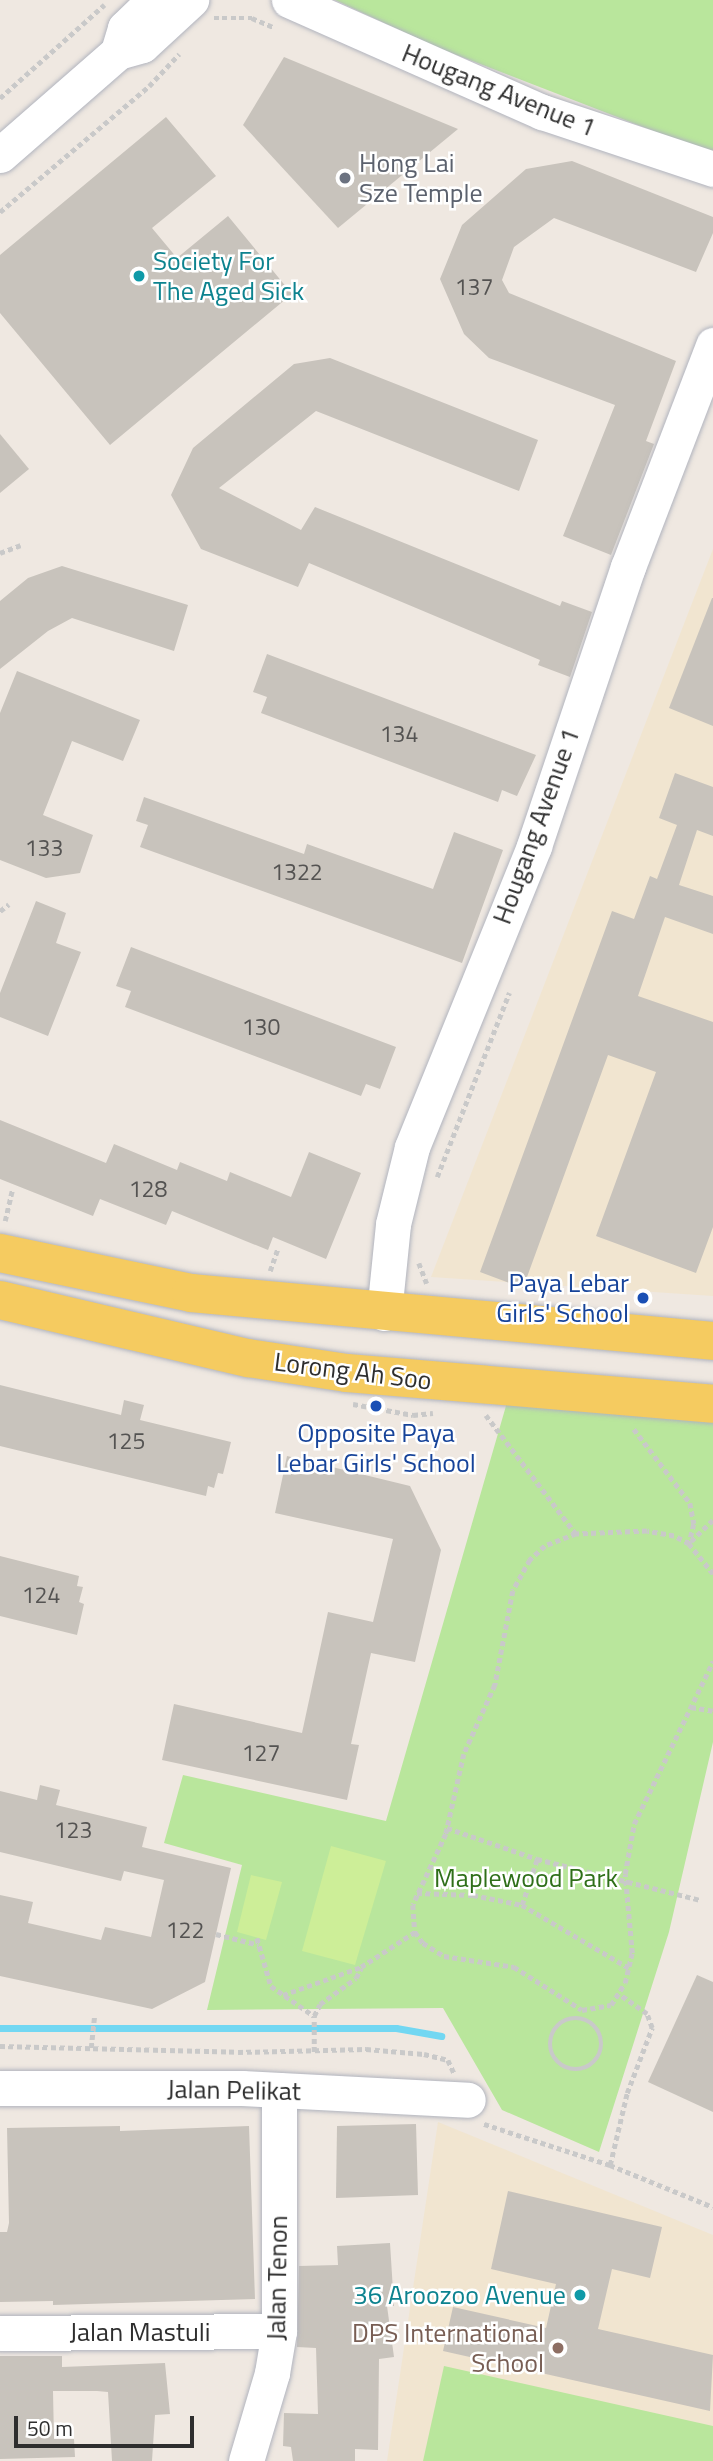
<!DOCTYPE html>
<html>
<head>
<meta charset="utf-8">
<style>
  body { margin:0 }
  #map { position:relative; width:713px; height:2461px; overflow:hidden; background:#efe8e1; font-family:"Titillium Web",sans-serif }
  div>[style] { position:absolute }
  .education>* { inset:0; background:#f1e5d0 }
  .green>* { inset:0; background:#b9e69c }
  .pitch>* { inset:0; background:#cdee98 }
  .stream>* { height:7px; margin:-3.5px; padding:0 3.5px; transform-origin:3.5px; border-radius:3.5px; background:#72d7f2 }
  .building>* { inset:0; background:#c8c3bc }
  .path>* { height:4.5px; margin-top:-2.25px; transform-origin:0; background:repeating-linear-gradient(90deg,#c9c9c9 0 5px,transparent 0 8.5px) }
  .path>.ring { margin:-2.25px; padding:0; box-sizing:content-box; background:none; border:4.5px solid #c9c9c9; border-radius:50% }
  .roads { filter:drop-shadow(0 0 2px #b1b4be) drop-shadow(0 0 2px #b1b4be) }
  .minor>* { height:35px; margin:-17.5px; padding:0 17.5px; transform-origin:17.5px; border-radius:17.5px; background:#fff }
  .major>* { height:38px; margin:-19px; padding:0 19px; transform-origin:19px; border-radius:19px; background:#f5cb60 }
  .dots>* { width:19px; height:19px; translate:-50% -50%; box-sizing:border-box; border:4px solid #fff; border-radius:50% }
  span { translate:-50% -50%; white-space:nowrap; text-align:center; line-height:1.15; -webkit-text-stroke:5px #fff; paint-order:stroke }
  .number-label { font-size:23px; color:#545352 }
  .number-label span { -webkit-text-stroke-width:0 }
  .street-label { font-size:26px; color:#2e2e2e }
  .worship-label { font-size:26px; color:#5b616d }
  .left { translate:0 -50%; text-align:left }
  .culture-label { font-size:26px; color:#0d838f }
  .right { translate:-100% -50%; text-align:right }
  .transit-label { font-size:26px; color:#164399 }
  .park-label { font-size:26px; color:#2f6f19 }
  .education-label { font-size:26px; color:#785e54 }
  .scale { position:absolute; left:14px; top:2416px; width:180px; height:32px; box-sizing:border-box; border:4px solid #2e2e2e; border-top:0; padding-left:9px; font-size:21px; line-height:24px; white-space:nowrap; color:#2e2e2e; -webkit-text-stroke:5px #fff; paint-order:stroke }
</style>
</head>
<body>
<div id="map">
  <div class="education">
    <div style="clip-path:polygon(713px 549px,713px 1296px,431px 1277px)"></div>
    <div style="clip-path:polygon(438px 2122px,713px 2235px,713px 2461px,387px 2461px)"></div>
  </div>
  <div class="green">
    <div style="clip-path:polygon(335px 0,713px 0,713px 154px,436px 47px)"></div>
    <div style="clip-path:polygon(510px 1392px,713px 1410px,713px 1742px,669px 1932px,599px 2152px,502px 2110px,443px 2008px,207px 2010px,242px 1865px,164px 1843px,183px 1775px,386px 1821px)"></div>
    <div style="clip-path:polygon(444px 2366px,713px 2426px,713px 2461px,423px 2461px)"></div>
  </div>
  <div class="pitch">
    <div style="clip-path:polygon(331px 1846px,386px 1861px,355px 1965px,302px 1951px)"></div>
    <div style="clip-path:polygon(251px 1875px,282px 1882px,266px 1940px,237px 1932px)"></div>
  </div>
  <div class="stream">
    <div style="left:0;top:2028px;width:396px"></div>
    <div style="left:396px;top:2028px;width:46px;rotate:10.1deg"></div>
  </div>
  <div class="building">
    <div style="clip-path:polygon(284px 57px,458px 129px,338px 228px,243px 125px)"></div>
    <div style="clip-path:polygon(166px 117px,216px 176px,152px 228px,177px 258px,228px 216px,292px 294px,110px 445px,0 313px,0 255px)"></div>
    <div style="clip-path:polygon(572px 161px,713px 217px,713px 233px,696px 272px,554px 218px,514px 247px,502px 280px,509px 293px,676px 361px,646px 441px,654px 444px,611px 555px,563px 536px,615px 405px,489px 358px,464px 334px,440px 279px,462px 225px,526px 169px)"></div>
    <div style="clip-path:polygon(330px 358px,538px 440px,519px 491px,316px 411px,219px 488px,301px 530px,315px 507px,560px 606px,562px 601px,592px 612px,570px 677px,538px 665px,540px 660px,309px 563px,298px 587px,201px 549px,171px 495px,193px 448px,294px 364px)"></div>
    <div style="clip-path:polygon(0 434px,29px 469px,0 493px)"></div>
    <div style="clip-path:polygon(62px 566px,188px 605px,174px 651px,72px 618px,48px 631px,0 669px,0 601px,28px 578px)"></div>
    <div style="clip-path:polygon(712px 598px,713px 598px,713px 726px,669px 708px)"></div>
    <div style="clip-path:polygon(267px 654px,536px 755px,517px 796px,502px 790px,498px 802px,261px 713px,267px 697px,253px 692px)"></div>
    <div style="clip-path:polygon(17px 671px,140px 720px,123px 761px,72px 741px,43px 815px,93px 835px,80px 873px,46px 878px,0 860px,0 713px)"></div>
    <div style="clip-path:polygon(675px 773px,713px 787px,713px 836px,697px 830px,679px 885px,713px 896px,713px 934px,665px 917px,638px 996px,713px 1022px,713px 1227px,696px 1273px,596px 1236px,656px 1072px,608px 1055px,523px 1288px,480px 1272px,612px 911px,634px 919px,650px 876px,657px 879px,677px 825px,659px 818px)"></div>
    <div style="clip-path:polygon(144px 797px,304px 854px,307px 844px,433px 889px,454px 832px,503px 850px,462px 963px,140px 847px,148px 825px,136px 821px)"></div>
    <div style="clip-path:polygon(36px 901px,66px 913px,56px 943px,81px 952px,48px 1036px,0 1017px,0 993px)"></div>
    <div style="clip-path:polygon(131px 947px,396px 1047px,380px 1089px,366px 1084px,361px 1096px,125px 1007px,131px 991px,116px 986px)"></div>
    <div style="clip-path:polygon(0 1120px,106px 1163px,114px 1144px,177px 1170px,180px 1162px,227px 1181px,230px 1172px,291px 1197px,309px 1152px,361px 1173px,326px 1259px,273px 1237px,268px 1250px,172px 1211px,166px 1225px,100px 1199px,93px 1216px,0 1179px)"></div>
    <div style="clip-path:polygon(0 1385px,121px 1415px,124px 1400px,144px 1405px,140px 1420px,231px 1442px,223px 1474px,218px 1473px,214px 1488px,208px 1486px,206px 1496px,0 1446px)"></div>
    <div style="clip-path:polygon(287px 1456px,410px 1486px,441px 1550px,415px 1662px,371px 1653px,351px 1744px,359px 1745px,347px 1800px,162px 1760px,174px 1704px,302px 1733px,328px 1612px,373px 1622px,393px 1539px,275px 1513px)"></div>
    <div style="clip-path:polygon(0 1556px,79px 1576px,77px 1586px,83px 1587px,79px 1602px,84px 1604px,77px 1635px,0 1616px)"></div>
    <div style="clip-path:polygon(40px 1785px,60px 1790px,56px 1805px,147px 1827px,142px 1847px,231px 1868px,205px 1982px,152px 2009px,0 1976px,0 1895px,33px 1902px,28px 1923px,101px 1940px,105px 1927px,151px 1937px,164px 1880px,124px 1871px,121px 1881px,0 1852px,0 1791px,37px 1800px)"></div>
    <div style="clip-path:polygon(697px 1975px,713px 1982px,713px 2112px,648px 2082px)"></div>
    <div style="clip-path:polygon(416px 2124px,418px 2195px,336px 2198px,337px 2126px)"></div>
    <div style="clip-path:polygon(120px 2126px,120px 2131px,249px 2126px,255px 2299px,53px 2305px,53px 2301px,0 2302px,0 2232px,7px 2232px,9px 2223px,7px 2128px)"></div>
    <div style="clip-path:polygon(508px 2191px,662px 2227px,650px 2278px,612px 2269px,598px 2329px,713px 2355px,710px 2411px,443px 2351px,453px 2307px,546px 2328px,556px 2284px,491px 2269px)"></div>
    <div style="clip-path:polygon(390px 2243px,394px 2306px,387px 2306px,394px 2357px,379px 2359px,378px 2450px,355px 2449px,355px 2461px,293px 2461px,291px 2447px,283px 2446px,284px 2413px,318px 2414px,316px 2348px,297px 2347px,299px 2266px,338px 2265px,337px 2246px)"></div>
    <div style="clip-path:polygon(0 2356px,62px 2356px,62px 2367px,165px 2363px,170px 2414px,155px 2415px,152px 2461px,112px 2461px,108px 2392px,97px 2391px,53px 2391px,54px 2439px,74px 2439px,75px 2457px,0 2459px)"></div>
  </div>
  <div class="path">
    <div style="left:214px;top:18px;width:38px"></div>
    <div style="left:252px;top:18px;width:25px;rotate:23deg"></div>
    <div style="left:0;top:98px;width:140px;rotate:-41.8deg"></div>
    <div style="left:0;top:212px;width:195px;rotate:-40.2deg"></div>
    <div style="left:149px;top:86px;width:44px;rotate:-46.8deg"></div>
    <div style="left:0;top:553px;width:22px;rotate:-21deg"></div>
    <div style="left:0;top:911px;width:11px;rotate:-38deg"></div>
    <div style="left:437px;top:1177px;width:198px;rotate:-68.6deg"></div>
    <div style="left:5px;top:1221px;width:32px;rotate:-77deg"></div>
    <div style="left:419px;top:1263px;width:22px;rotate:69deg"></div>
    <div style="left:270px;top:1271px;width:24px;rotate:-71deg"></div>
    <div style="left:353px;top:1404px;width:61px;rotate:10.4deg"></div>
    <div style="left:413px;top:1415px;width:20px;rotate:-6deg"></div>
    <div style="left:486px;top:1415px;width:149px;rotate:52.9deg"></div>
    <div style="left:634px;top:1429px;width:93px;rotate:52.9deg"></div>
    <div style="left:690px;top:1503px;width:21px;rotate:79deg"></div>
    <div style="left:694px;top:1524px;width:21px;rotate:104deg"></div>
    <div style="left:691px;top:1541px;width:30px;rotate:-44deg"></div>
    <div style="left:713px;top:1574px;width:38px;rotate:-129deg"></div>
    <div style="left:689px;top:1544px;width:17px;rotate:-152deg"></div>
    <div style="left:674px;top:1536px;width:27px;rotate:-170deg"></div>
    <div style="left:647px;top:1531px;width:71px;rotate:177.6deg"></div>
    <div style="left:576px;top:1534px;width:33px;rotate:159deg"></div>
    <div style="left:545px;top:1546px;width:21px;rotate:137deg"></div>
    <div style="left:530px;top:1560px;width:35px;rotate:119deg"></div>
    <div style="left:513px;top:1591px;width:96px;rotate:100.8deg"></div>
    <div style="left:495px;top:1685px;width:76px;rotate:114.2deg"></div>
    <div style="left:464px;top:1754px;width:82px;rotate:102.7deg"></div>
    <div style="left:446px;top:1834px;width:78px;rotate:114.9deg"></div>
    <div style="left:413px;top:1905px;width:27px;rotate:86deg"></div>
    <div style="left:415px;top:1932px;width:14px;rotate:54deg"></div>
    <div style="left:423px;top:1943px;width:25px;rotate:32deg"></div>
    <div style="left:444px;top:1956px;width:71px;rotate:8.9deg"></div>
    <div style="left:514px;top:1967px;width:80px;rotate:32.3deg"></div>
    <div style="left:582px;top:2010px;width:29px;rotate:-10deg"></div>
    <div style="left:611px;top:2005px;width:26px;rotate:-58deg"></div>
    <div style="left:625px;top:1983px;width:31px;rotate:-77deg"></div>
    <div style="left:632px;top:1953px;width:79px;rotate:-95.1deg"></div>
    <div style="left:625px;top:1874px;width:51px;rotate:-79.8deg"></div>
    <div style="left:634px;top:1824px;width:181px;rotate:-64.1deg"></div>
    <div style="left:691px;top:1707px;width:22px;rotate:10deg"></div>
    <div style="left:447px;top:1828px;width:95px;rotate:19deg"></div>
    <div style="left:537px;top:1859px;width:168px;rotate:14.1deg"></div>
    <div style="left:417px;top:1893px;width:56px;rotate:2deg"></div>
    <div style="left:473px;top:1895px;width:50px;rotate:11.5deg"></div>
    <div style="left:522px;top:1905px;width:124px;rotate:30.5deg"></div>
    <div style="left:522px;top:1905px;width:48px;rotate:-71.9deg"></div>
    <div style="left:216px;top:1934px;width:44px;rotate:14.3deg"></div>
    <div style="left:257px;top:1938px;width:50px;rotate:73.7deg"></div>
    <div style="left:271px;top:1986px;width:52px;rotate:34.9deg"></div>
    <div style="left:283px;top:1995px;width:83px;rotate:-19.7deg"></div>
    <div style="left:361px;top:1967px;width:64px;rotate:-32.9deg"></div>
    <div class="ring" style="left:550px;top:2018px;width:47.5px;height:47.5px"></div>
    <div style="left:0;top:2046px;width:238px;rotate:1.4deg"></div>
    <div style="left:238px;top:2052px;width:128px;rotate:-1.3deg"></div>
    <div style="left:366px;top:2049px;width:58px;rotate:4.9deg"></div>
    <div style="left:424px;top:2054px;width:25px;rotate:14deg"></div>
    <div style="left:448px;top:2060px;width:14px;rotate:65deg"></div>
    <div style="left:91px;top:2048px;width:31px;rotate:-84deg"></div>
    <div style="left:314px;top:2052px;width:36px;rotate:-90deg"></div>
    <div style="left:314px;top:2016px;width:13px;rotate:-63deg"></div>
    <div style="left:320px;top:2004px;width:44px;rotate:-35.8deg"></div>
    <div style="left:356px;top:1978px;width:11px;rotate:-63deg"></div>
    <div style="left:484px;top:2124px;width:133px;rotate:18deg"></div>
    <div style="left:610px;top:2165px;width:111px;rotate:22.2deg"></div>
    <div style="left:610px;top:2165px;width:74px;rotate:-76.7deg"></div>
    <div style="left:627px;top:2093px;width:70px;rotate:-69deg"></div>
    <div style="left:652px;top:2028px;width:15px;rotate:-110deg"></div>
    <div style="left:647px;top:2014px;width:33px;rotate:-145deg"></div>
  </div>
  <div class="roads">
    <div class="minor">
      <div style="left:289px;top:0;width:277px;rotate:23.9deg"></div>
      <div style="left:542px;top:112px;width:180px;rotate:18.4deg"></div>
      <div style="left:119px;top:48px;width:21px;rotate:-73deg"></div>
      <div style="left:125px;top:28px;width:40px;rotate:-44deg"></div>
      <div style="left:0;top:155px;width:157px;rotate:-41.1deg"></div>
      <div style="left:118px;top:52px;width:25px;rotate:-16deg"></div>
      <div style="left:142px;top:45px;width:67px;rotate:-42.6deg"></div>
      <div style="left:384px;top:1313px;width:89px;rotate:-84.2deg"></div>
      <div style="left:393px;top:1224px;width:79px;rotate:-76.1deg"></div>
      <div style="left:412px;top:1147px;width:325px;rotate:-67.9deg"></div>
      <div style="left:534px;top:846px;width:294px;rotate:-71.4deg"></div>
      <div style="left:628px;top:567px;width:238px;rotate:-69deg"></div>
      <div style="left:0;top:2088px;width:242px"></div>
      <div style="left:242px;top:2088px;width:226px;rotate:3deg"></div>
      <div style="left:0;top:2333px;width:279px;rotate:-0.4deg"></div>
      <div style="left:246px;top:2461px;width:92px;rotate:-73.5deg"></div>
      <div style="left:272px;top:2373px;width:43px;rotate:-80.5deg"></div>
      <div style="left:279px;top:2331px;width:241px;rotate:-90deg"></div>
    </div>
    <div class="major">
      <div style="left:0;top:1253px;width:195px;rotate:11.8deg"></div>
      <div style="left:191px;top:1293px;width:524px;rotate:5.25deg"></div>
      <div style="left:0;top:1300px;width:255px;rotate:13.2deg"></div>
      <div style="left:248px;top:1358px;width:100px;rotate:8.6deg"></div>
      <div style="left:347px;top:1373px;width:367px;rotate:4.8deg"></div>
    </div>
  </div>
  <div class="dots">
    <div style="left:345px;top:178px;background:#6b7280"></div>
    <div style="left:139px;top:276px;background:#0f9aa8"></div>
    <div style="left:643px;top:1298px;background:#1a4fb4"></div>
    <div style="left:376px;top:1406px;background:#1a4fb4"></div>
    <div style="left:580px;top:2295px;background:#0f9aa8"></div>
    <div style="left:558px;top:2348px;background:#8d6e63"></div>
  </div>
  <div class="number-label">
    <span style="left:474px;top:287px">137</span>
    <span style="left:399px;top:734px">134</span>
    <span style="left:44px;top:848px">133</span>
    <span style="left:297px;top:872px">1322</span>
    <span style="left:261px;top:1027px">130</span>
    <span style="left:148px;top:1189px">128</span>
    <span style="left:126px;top:1441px">125</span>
    <span style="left:41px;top:1595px">124</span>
    <span style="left:261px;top:1753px">127</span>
    <span style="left:73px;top:1830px">123</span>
    <span style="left:185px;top:1930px">122</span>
  </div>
  <div class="street-label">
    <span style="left:499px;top:90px;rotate:22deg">Hougang Avenue 1</span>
    <span style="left:536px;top:826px;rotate:-70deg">Hougang Avenue 1</span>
    <span style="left:353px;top:1371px;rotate:7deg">Lorong Ah Soo</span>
    <span style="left:234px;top:2090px;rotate:1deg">Jalan Pelikat</span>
    <span style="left:277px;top:2278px;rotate:-89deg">Jalan Tenon</span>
    <span style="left:140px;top:2332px">Jalan Mastuli</span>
  </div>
  <div class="worship-label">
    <span class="left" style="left:359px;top:178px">Hong Lai<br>Sze Temple</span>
  </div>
  <div class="culture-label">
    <span class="left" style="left:153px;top:276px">Society For<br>The Aged Sick</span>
    <span class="right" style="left:566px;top:2295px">36 Aroozoo Avenue</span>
  </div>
  <div class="transit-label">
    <span class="right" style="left:629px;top:1298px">Paya Lebar<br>Girls' School</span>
    <span style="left:376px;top:1448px">Opposite Paya<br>Lebar Girls' School</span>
  </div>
  <div class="park-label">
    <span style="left:526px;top:1878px">Maplewood Park</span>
  </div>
  <div class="education-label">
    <span class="right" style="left:544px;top:2348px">DPS International<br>School</span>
  </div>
  <div class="scale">50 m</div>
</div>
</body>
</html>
